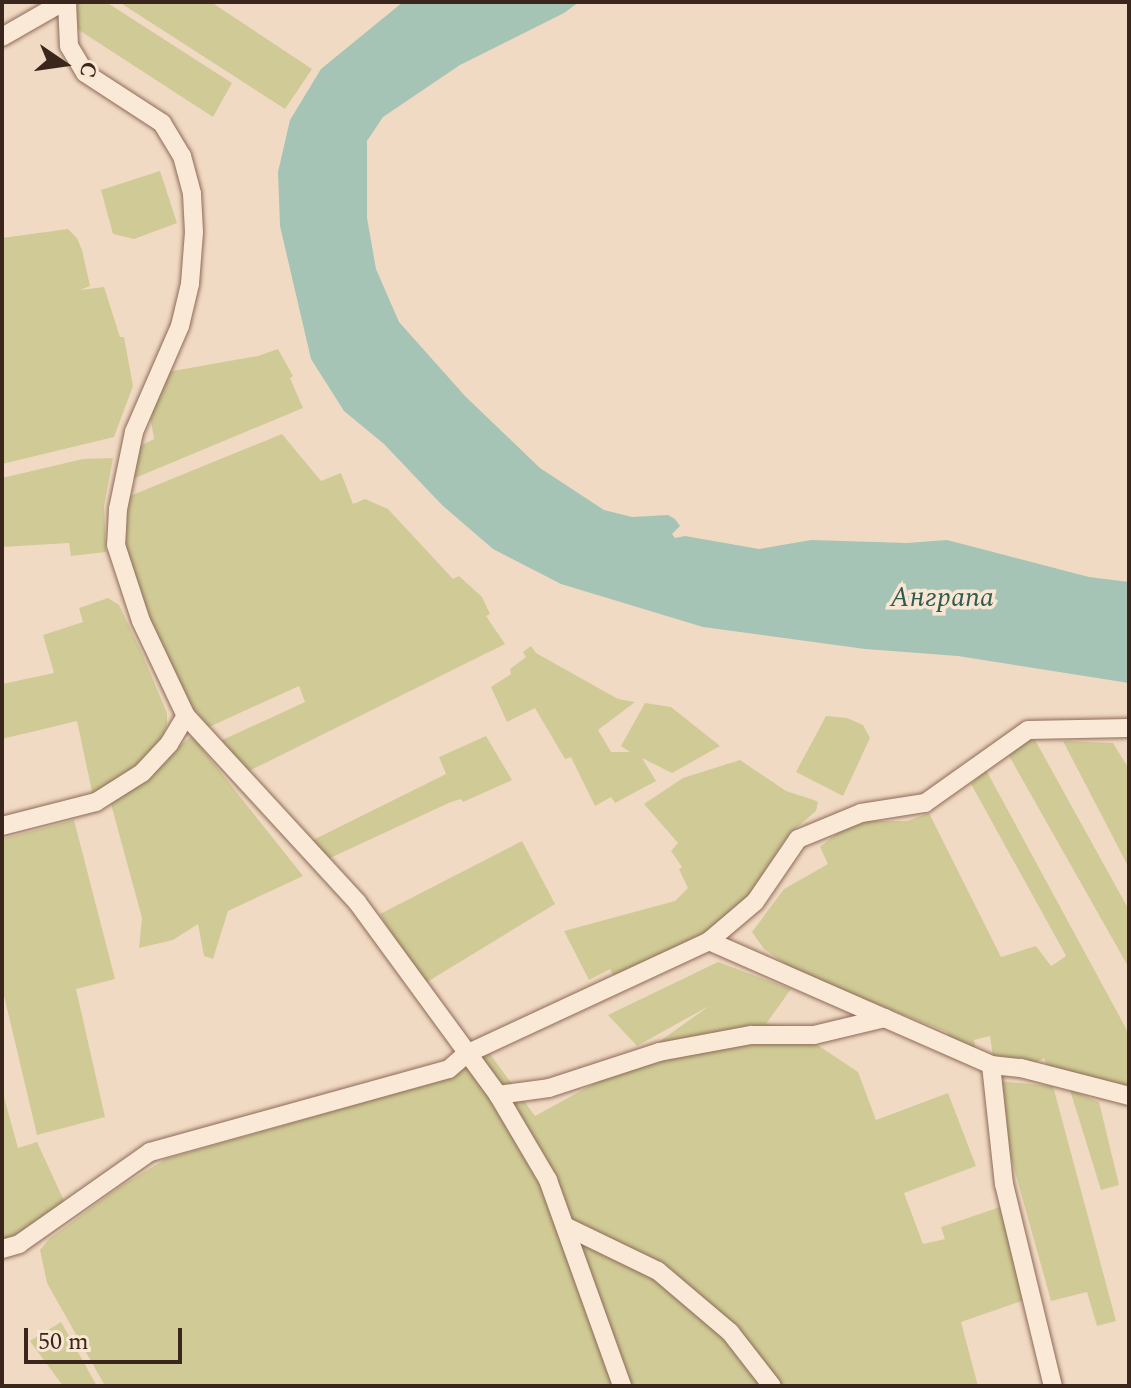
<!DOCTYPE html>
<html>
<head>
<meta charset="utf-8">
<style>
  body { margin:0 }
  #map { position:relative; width:1131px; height:1388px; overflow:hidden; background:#f1dac3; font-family:Spectral,serif }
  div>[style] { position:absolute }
  .green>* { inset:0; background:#d0cb96 }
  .water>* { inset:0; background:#a5c4b5 }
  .roads { filter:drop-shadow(0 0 2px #8d6a58) drop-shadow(0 0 2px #8d6a58) }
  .street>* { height:18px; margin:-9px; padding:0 9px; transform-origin:9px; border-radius:9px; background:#fbe9d7 }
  span { translate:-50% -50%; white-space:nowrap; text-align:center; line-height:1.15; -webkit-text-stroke:7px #f8e6d3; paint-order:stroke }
  .water-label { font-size:28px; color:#2c5c50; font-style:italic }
  .frame { position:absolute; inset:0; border:4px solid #3b261d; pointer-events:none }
  .north { position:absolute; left:24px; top:24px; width:80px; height:80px; -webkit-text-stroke:6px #f8e6d3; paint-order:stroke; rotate:103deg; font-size:22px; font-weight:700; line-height:32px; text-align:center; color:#3b261d }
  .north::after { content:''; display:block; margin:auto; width:28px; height:36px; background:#3b261d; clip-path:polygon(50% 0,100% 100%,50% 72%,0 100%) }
  .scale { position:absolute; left:24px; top:1328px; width:158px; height:36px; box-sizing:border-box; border:4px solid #3b261d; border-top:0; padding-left:10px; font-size:24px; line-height:28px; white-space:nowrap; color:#3b261d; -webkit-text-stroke:6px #f8e6d3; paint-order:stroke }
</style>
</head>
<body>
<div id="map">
  <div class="green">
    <div style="clip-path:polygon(79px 2px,106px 2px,232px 83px,213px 117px,68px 23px)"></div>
    <div style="clip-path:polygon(119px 2px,211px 2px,312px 69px,285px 109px)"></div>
    <div style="clip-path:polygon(160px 171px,177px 223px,134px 239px,113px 234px,101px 190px)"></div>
    <div style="clip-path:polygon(68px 229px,77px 238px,82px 250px,90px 286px,80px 290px,104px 287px,120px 337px,124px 337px,133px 386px,114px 437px,2px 464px,2px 238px)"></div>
    <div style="clip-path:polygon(278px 349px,293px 376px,290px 378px,303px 408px,123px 483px,132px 450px,154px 439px,150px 416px,167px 372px,258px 356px)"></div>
    <div style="clip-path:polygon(282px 434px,321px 481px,341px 473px,353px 504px,365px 499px,388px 509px,453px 579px,459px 576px,482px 597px,490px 614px,486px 616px,505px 644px,247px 772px,220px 741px,305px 702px,299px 686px,209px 727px,192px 707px,136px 595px,118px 513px,125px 498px)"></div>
    <div style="clip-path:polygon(113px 458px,104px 506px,106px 552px,71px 556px,69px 543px,2px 547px,2px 478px,83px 459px)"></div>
    <div style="clip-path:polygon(108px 598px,119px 605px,141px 651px,167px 713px,167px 724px,163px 737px,140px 763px,93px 796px,77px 721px,2px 739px,2px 684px,54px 673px,43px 635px,83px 622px,79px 608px)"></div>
    <div style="clip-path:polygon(531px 646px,536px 653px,618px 699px,635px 702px,598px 730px,611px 752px,630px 752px,621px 746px,645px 703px,671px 707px,720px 746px,672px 773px,642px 758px,656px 781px,615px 803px,611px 797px,595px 806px,571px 757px,565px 759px,535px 708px,507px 722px,491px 687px,511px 674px,510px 669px,526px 657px,523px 652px)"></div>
    <div style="clip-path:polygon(826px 716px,847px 718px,863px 725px,870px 738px,843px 796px,796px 772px)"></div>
    <div style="clip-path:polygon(192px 736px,303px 876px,228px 911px,213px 959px,204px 956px,198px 924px,173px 940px,139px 948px,142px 918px,111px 804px,111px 800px)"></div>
    <div style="clip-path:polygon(486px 736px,512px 780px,463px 802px,461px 799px,451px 802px,330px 858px,311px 841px,446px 774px,439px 757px)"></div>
    <div style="clip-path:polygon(1031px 739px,1035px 740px,1129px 910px,1129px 968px,1008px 754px)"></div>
    <div style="clip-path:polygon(1063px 741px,1113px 743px,1129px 769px,1129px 868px)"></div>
    <div style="clip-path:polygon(740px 760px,786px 791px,814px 800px,818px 802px,816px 811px,789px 834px,728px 926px,617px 983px,610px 969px,589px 980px,564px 931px,675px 901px,688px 888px,679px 869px,682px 867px,671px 851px,678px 843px,644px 804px,683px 778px)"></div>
    <div style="clip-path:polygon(986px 770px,1129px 1034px,1129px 1089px,1050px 1072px,1044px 1058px,1033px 1064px,994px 1063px,990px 1036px,974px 1040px,977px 1055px,951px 1041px,947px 1032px,800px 974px,764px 949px,752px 932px,784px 889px,828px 864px,820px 847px,840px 831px,860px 821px,907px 821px,929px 813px,1001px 957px,1036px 946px,1051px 966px,1056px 963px,1066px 956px,1064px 952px,971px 784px)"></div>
    <div style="clip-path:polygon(74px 820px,115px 979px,76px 989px,105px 1117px,37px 1135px,2px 987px,2px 839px)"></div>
    <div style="clip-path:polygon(522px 841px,555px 904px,422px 985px,380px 914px)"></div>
    <div style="clip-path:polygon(718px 962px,791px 989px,766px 1024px,789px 1026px,858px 1072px,876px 1120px,948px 1093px,976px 1166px,904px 1193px,923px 1244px,945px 1239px,941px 1227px,1006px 1205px,1033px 1297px,961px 1322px,978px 1386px,105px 1386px,47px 1283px,40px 1250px,49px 1239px,121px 1186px,166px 1159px,445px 1079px,463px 1063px,490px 1054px,535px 1116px,621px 1069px,709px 1006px,637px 1046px,608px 1015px)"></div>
    <div style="clip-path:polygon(997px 1081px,1053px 1086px,1116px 1321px,1097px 1326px,1087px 1292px,1051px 1301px,1006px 1139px)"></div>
    <div style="clip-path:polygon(2px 1090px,18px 1148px,37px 1142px,65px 1203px,2px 1254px)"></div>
    <div style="clip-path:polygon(1070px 1090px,1099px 1102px,1119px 1185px,1101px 1190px)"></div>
    <div style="clip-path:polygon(61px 1322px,97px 1386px,63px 1386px,30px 1341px)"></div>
  </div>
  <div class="water">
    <div style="clip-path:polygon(403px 2px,579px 2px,564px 13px,460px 65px,383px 117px,367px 141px,367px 218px,376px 269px,399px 322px,465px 396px,540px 468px,604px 510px,632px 517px,668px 515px,675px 519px,680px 526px,672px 534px,675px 538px,685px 536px,759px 549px,811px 540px,907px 543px,947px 540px,1089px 577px,1129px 582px,1129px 683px,958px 656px,865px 649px,703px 627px,561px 584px,493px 549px,442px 505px,384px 444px,344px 411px,311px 359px,280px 226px,278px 172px,290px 120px,321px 69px)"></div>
  </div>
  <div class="roads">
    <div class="street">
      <div style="left:67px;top:2px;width:44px;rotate:87.4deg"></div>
      <div style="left:69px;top:46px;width:31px;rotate:59deg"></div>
      <div style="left:85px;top:73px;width:92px;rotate:33deg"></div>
      <div style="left:162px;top:123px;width:39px;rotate:59deg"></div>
      <div style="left:182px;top:156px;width:39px;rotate:75deg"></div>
      <div style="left:192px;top:194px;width:38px;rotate:87deg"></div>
      <div style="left:194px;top:232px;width:52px;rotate:94.4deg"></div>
      <div style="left:190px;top:284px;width:43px;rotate:103.4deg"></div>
      <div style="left:180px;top:326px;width:116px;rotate:113.5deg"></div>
      <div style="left:134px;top:432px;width:79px;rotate:101.7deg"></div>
      <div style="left:118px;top:509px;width:36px;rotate:93deg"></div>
      <div style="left:116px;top:545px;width:80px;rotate:71.8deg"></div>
      <div style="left:141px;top:621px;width:105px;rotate:64.7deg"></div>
      <div style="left:186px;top:716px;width:253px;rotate:47.4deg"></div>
      <div style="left:357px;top:902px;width:239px;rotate:53.8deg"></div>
      <div style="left:498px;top:1095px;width:51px;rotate:-7.8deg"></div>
      <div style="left:549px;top:1088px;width:116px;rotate:-18.1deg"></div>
      <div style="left:659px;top:1052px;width:94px;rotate:-10.5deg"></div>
      <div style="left:751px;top:1035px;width:63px"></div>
      <div style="left:814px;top:1035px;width:73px;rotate:-13.5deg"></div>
      <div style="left:2px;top:37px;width:70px;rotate:-29.8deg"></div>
      <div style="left:2px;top:826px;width:97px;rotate:-14.3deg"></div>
      <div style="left:96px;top:802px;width:54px;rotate:-32.2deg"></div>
      <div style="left:142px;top:773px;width:40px;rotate:-47deg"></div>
      <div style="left:169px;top:744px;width:33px;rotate:-59deg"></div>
      <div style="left:709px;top:941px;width:308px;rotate:23.7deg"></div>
      <div style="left:991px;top:1065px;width:30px;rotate:6deg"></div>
      <div style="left:1021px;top:1068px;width:112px;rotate:14.5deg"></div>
      <div style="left:991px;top:1065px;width:120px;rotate:83.8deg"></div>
      <div style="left:1004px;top:1184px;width:208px;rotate:76.4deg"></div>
      <div style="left:498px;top:1095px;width:99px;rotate:59.5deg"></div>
      <div style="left:548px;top:1180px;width:219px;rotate:70.2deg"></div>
      <div style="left:565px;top:1226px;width:103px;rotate:25.8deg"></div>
      <div style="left:658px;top:1271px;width:94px;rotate:40.3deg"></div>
      <div style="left:730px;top:1332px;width:68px;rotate:52.1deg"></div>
      <div style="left:2px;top:1249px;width:18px;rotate:-16deg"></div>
      <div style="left:19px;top:1244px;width:160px;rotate:-35.1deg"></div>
      <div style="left:150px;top:1152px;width:310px;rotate:-15.5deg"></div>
      <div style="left:449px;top:1069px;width:23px;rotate:-41deg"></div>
      <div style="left:466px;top:1054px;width:268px;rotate:-24.9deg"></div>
      <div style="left:709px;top:941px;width:60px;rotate:-40.3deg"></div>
      <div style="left:755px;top:902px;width:76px;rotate:-55.7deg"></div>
      <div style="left:798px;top:839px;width:68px;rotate:-22.4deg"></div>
      <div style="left:861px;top:813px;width:65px;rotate:-8.9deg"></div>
      <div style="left:925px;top:803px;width:126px;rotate:-35.3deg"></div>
      <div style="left:1028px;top:730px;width:101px;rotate:-1.1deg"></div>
    </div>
  </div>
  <div class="water-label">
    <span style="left:942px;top:598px">Анграпа</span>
  </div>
  <div class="frame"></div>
  <div class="north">С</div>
  <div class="scale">50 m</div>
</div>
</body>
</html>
